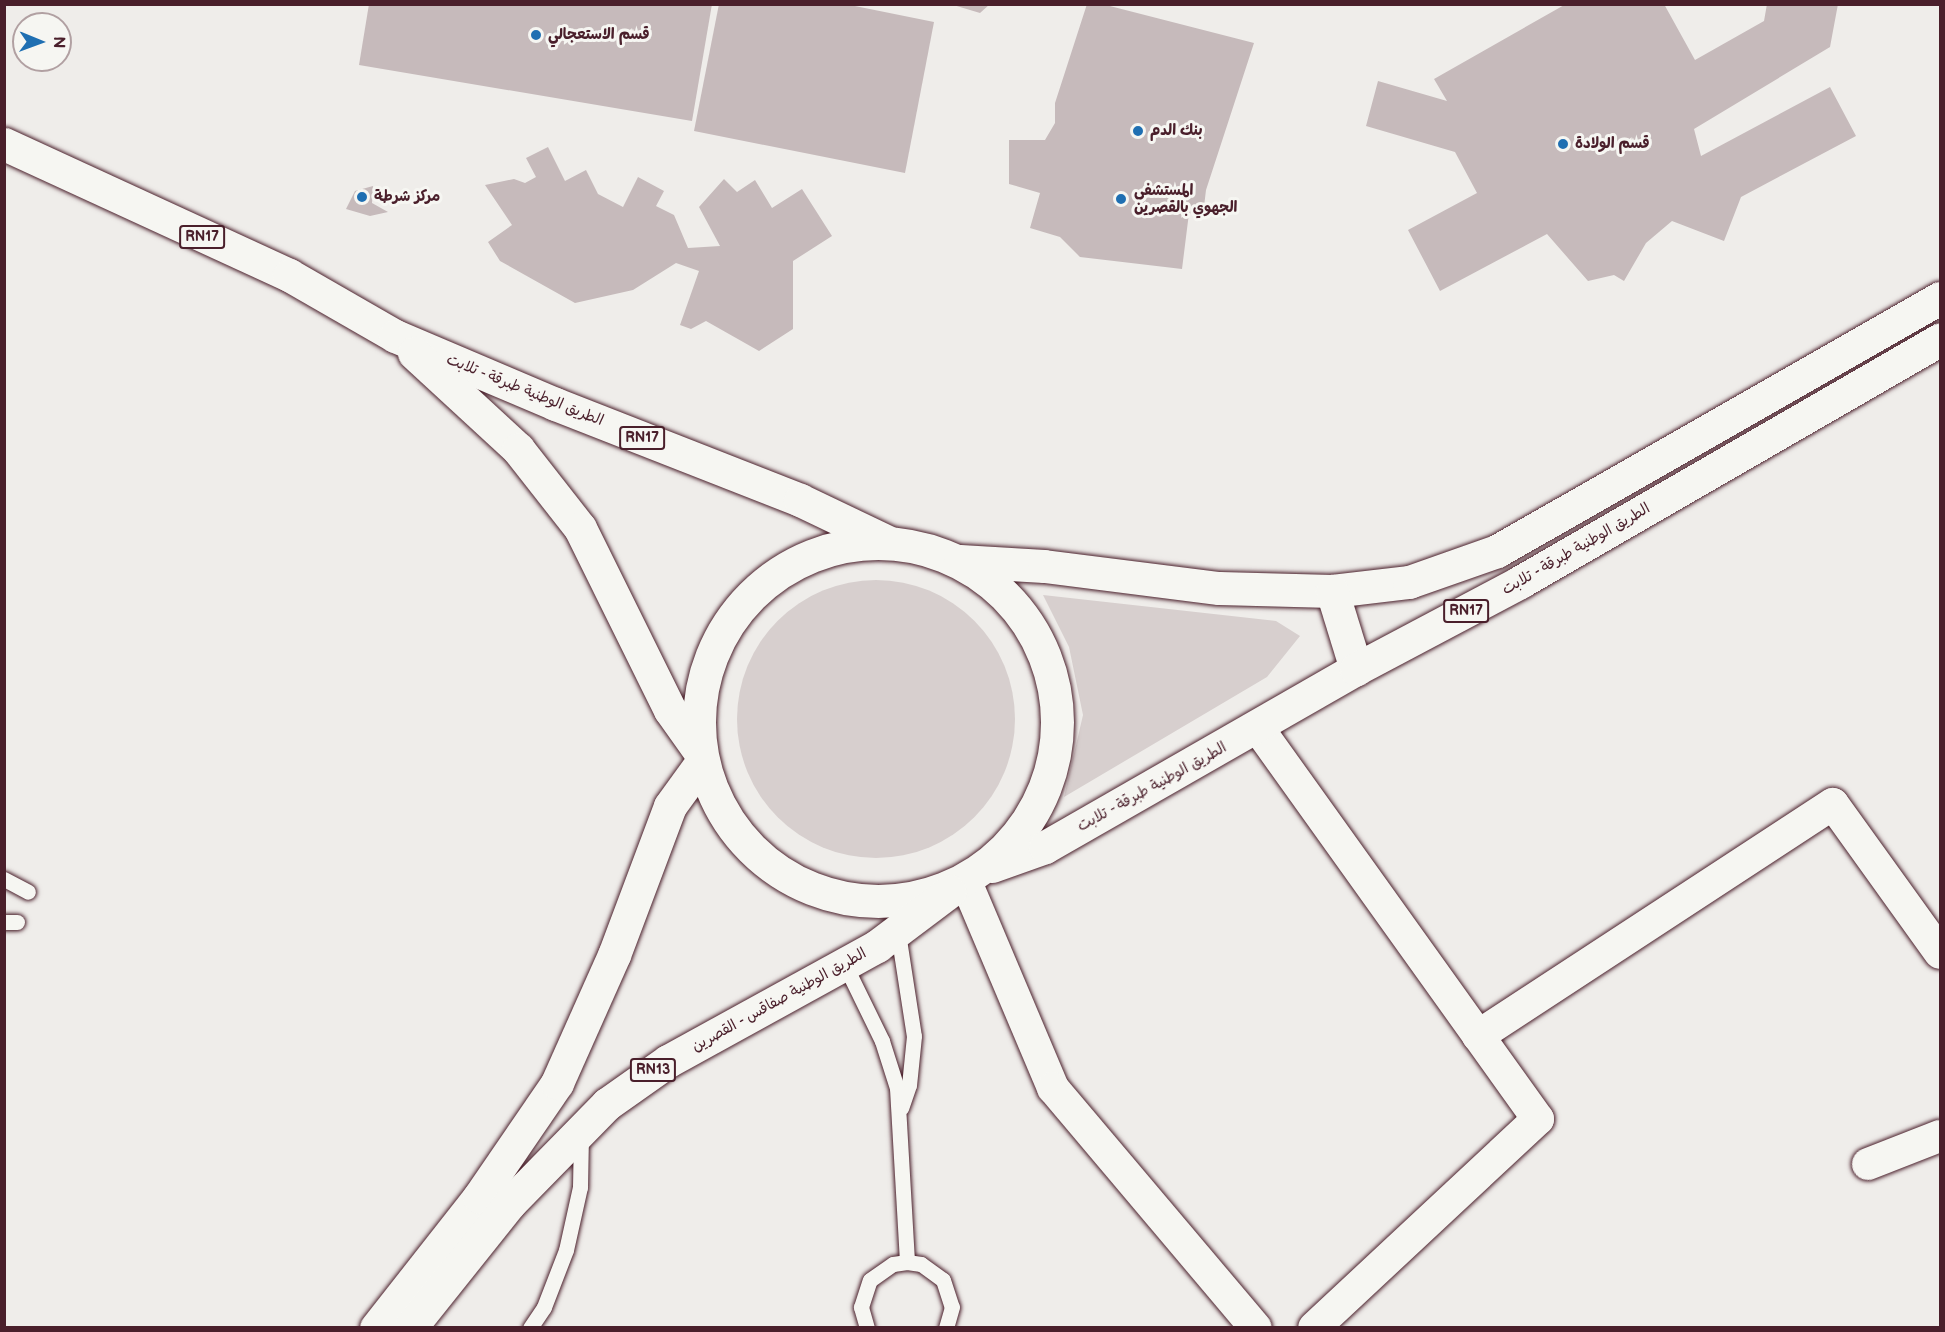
<!DOCTYPE html>
<html>
<head>
<meta charset="utf-8">
<style>
  body { margin:0 }
  #map { position:relative; width:1945px; height:1332px; overflow:hidden; background:#efedea; font-family:"Balsamiq Sans","Playpen Sans Arabic",sans-serif }
  div>[style] { position:absolute }
  .green>* { inset:0; background:#d7cfce }
  .round { border-radius:50% }
  .building>* { inset:0; background:#c6babb }
  .roads { filter:drop-shadow(0 0 2px #4a1f2b) drop-shadow(0 0 2px #4a1f2b) }
  .lane>* { height:15px; margin:-7.5px; padding:0 7.5px; transform-origin:7.5px; border-radius:7.5px; background:#f6f6f2 }
  .street>* { height:32px; margin:-16px; padding:0 16px; transform-origin:16px; border-radius:16px; background:#f6f6f2 }
  .primary>* { height:33px; margin:-16.5px; padding:0 16.5px; transform-origin:16.5px; border-radius:16.5px; background:#f6f6f2 }
  .primary>.ring { margin:-16.5px; padding:0; box-sizing:content-box; background:none; border:33px solid #f6f6f2; border-radius:50% }
  .dots>* { width:16px; height:16px; translate:-50% -50%; box-sizing:border-box; border:3px solid #f6f6f2; border-radius:50% }
  span { translate:-50% -50%; white-space:nowrap; text-align:center; line-height:1.15; -webkit-text-stroke:6px #f6f6f2; paint-order:stroke }
  .shield-label span { padding:2px 4px; background:#f6f6f2; border:2px solid; border-radius:4px; -webkit-text-stroke-width:0 }
  .shield-label { font-size:14px; color:#4a1f2b; font-weight:700 }
  .poi-label { font-size:15px; color:#4a1f2b; font-weight:700 }
  .left { translate:0 -50%; text-align:left }
  .street-label { font-size:15px; color:#4a1f2b }
  .frame { position:absolute; inset:0; border:6px solid #4a1f2b; pointer-events:none }
  .north { position:absolute; left:12px; top:12px; width:60px; height:60px; box-sizing:border-box; background:#f6f6f2; border:2px solid #b1a0a2; border-radius:50%; rotate:91deg; font-size:16px; font-weight:700; line-height:24px; text-align:center; color:#4a1f2b }
  .north::after { content:''; display:block; margin:auto; width:21px; height:27px; background:#1f6fb2; clip-path:polygon(50% 0,100% 100%,50% 72%,0 100%) }
</style>
</head>
<body>
<div id="map">
  <div class="green">
    <div class="round" style="left:737px;top:580px;width:278px;height:278px"></div>
    <div style="clip-path:polygon(1043px 595px,1276px 621px,1300px 636px,1267px 677px,1064px 797px,1083px 715px,1069px 647px)"></div>
  </div>
  <div class="building">
    <div style="clip-path:polygon(369px 4px,712px 4px,692px 121px,359px 65px)"></div>
    <div style="clip-path:polygon(719px 4px,845px 4px,934px 22px,905px 173px,694px 131px)"></div>
    <div style="clip-path:polygon(950px 4px,990px 4px,980px 13px)"></div>
    <div style="clip-path:polygon(1087px 4px,1102px 4px,1254px 43px,1206px 190px,1203px 215px,1189px 213px,1182px 269px,1080px 257px,1060px 237px,1030px 228px,1040px 193px,1009px 184px,1009px 140px,1045px 140px,1055px 123px,1055px 103px)"></div>
    <div style="clip-path:polygon(1566px 4px,1664px 4px,1695px 60px,1764px 21px,1767px 4px,1838px 4px,1830px 47px,1694px 129px,1701px 156px,1830px 87px,1856px 136px,1741px 197px,1724px 241px,1672px 221px,1646px 243px,1624px 281px,1614px 275px,1588px 281px,1547px 234px,1440px 291px,1408px 230px,1477px 193px,1455px 152px,1366px 126px,1378px 81px,1447px 101px,1434px 79px)"></div>
    <div style="clip-path:polygon(548px 147px,565px 181px,586px 170px,598px 194px,623px 207px,638px 177px,664px 191px,656px 206px,674px 215px,688px 248px,720px 246px,699px 207px,724px 179px,737px 192px,755px 180px,772px 208px,802px 189px,832px 236px,793px 261px,793px 329px,759px 351px,706px 321px,691px 329px,680px 325px,699px 271px,676px 263px,633px 290px,575px 303px,500px 261px,488px 242px,512px 225px,485px 185px,514px 179px,525px 183px,536px 177px,526px 158px)"></div>
    <div style="clip-path:polygon(373px 186px,372px 203px,388px 212px,370px 216px,346px 209px,355px 191px)"></div>
  </div>
  <div class="roads">
    <div class="lane">
      <div style="left:4px;top:879px;width:27px;rotate:28deg"></div>
      <div style="left:4px;top:922px;width:13px"></div>
      <div style="left:898px;top:933px;width:104px;rotate:81.2deg"></div>
      <div style="left:914px;top:1036px;width:49px;rotate:95.8deg"></div>
      <div style="left:909px;top:1085px;width:24px;rotate:109deg"></div>
      <div style="left:845px;top:965px;width:85px;rotate:64deg"></div>
      <div style="left:882px;top:1041px;width:49px;rotate:72.3deg"></div>
      <div style="left:897px;top:1088px;width:174px;rotate:86.7deg"></div>
      <div style="left:530px;top:1328px;width:25px;rotate:-56deg"></div>
      <div style="left:544px;top:1307px;width:61px;rotate:-68.9deg"></div>
      <div style="left:566px;top:1250px;width:65px;rotate:-77.5deg"></div>
      <div style="left:580px;top:1187px;width:51px;rotate:-88.9deg"></div>
      <div style="left:867px;top:1328px;width:22px;rotate:-106deg"></div>
      <div style="left:861px;top:1307px;width:28px;rotate:-72deg"></div>
      <div style="left:870px;top:1280px;width:28px;rotate:-35deg"></div>
      <div style="left:893px;top:1264px;width:14px;rotate:-8deg"></div>
      <div style="left:907px;top:1262px;width:14px;rotate:8deg"></div>
      <div style="left:921px;top:1264px;width:27px;rotate:36deg"></div>
      <div style="left:943px;top:1280px;width:28px;rotate:72deg"></div>
      <div style="left:952px;top:1307px;width:22px;rotate:106deg"></div>
    </div>
    <div class="street">
      <div style="left:1258px;top:728px;width:481px;rotate:54.4deg"></div>
      <div style="left:1538px;top:1119px;width:306px;rotate:137deg"></div>
      <div style="left:966px;top:882px;width:224px;rotate:67.1deg"></div>
      <div style="left:1053px;top:1088px;width:314px;rotate:49.8deg"></div>
      <div style="left:1478px;top:1036px;width:424px;rotate:-33.2deg"></div>
      <div style="left:1833px;top:804px;width:183px;rotate:54.3deg"></div>
      <div style="left:1868px;top:1164px;width:77px;rotate:-21.3deg"></div>
    </div>
    <div class="primary">
      <div style="left:4px;top:144px;width:314px;rotate:24.7deg"></div>
      <div style="left:289px;top:275px;width:122px;rotate:29.9deg"></div>
      <div style="left:395px;top:336px;width:174px;rotate:23deg"></div>
      <div style="left:555px;top:404px;width:263px;rotate:21.4deg"></div>
      <div style="left:800px;top:500px;width:98px;rotate:25.5deg"></div>
      <div style="left:414px;top:353px;width:142px;rotate:42.7deg"></div>
      <div style="left:518px;top:449px;width:100px;rotate:51.9deg"></div>
      <div style="left:580px;top:528px;width:203px;rotate:63.7deg"></div>
      <div style="left:670px;top:710px;width:52px;rotate:54.5deg"></div>
      <div class="ring" style="left:699px;top:543px;width:325px;height:325px"></div>
      <div style="left:960px;top:561px;width:84px;rotate:3.4deg"></div>
      <div style="left:1044px;top:566px;width:176px;rotate:7.2deg"></div>
      <div style="left:1219px;top:588px;width:113px;rotate:1.5deg"></div>
      <div style="left:1332px;top:591px;width:78px;rotate:-6.7deg"></div>
      <div style="left:1409px;top:582px;width:93px;rotate:-19.4deg"></div>
      <div style="left:1497px;top:551px;width:510px;rotate:-29.73deg"></div>
      <div style="left:1332px;top:591px;width:82px;rotate:72.9deg"></div>
      <div style="left:992px;top:866px;width:56px;rotate:-19.7deg"></div>
      <div style="left:1045px;top:847px;width:358px;rotate:-29.8deg"></div>
      <div style="left:1356px;top:669px;width:186px;rotate:-27.9deg"></div>
      <div style="left:1520px;top:582px;width:485px;rotate:-30deg"></div>
      <div style="left:376px;top:1328px;width:167px;rotate:-51.8deg"></div>
      <div style="left:479px;top:1197px;width:138px;rotate:-55.6deg"></div>
      <div style="left:557px;top:1083px;width:140px;rotate:-66deg"></div>
      <div style="left:614px;top:955px;width:159px;rotate:-69.4deg"></div>
      <div style="left:670px;top:806px;width:54px;rotate:-54deg"></div>
      <div style="left:410px;top:1328px;width:159px;rotate:-51.4deg"></div>
      <div style="left:509px;top:1204px;width:140px;rotate:-45.6deg"></div>
      <div style="left:607px;top:1104px;width:75px;rotate:-35.2deg"></div>
      <div style="left:668px;top:1061px;width:239px;rotate:-28.8deg"></div>
      <div style="left:877px;top:946px;width:91px;rotate:-37deg"></div>
    </div>
  </div>
  <div class="dots">
    <div style="left:536px;top:35px;background:#1f6fb2"></div>
    <div style="left:1138px;top:131px;background:#1f6fb2"></div>
    <div style="left:1563px;top:144px;background:#1f6fb2"></div>
    <div style="left:362px;top:197px;background:#1f6fb2"></div>
    <div style="left:1121px;top:199px;background:#1f6fb2"></div>
  </div>
  <div class="shield-label">
    <span style="left:202px;top:237px">RN17</span>
    <span style="left:642px;top:438px">RN17</span>
    <span style="left:1466px;top:611px">RN17</span>
    <span style="left:653px;top:1070px">RN13</span>
  </div>
  <div class="poi-label">
    <span class="left" style="left:548px;top:35px">قسم الاستعجالي</span>
    <span class="left" style="left:1150px;top:131px">بنك الدم</span>
    <span class="left" style="left:1575px;top:144px">قسم الولادة</span>
    <span class="left" style="left:1134px;top:199px">المستشفى<br>الجهوي بالقصرين</span>
    <span class="left" style="left:374px;top:197px">مركز شرطة</span>
  </div>
  <div class="street-label">
    <span style="left:525px;top:390px;rotate:22deg">الطريق الوطنية طبرقة - تلابت</span>
    <span style="left:1576px;top:549px;rotate:-30deg">الطريق الوطنية طبرقة - تلابت</span>
    <span style="left:1152px;top:787px;rotate:-29deg">الطريق الوطنية طبرقة - تلابت</span>
    <span style="left:779px;top:1000px;rotate:-29deg">الطريق الوطنية صفاقس - القصرين</span>
  </div>
  <div class="frame"></div>
  <div class="north">N</div>
</div>
</body>
</html>
